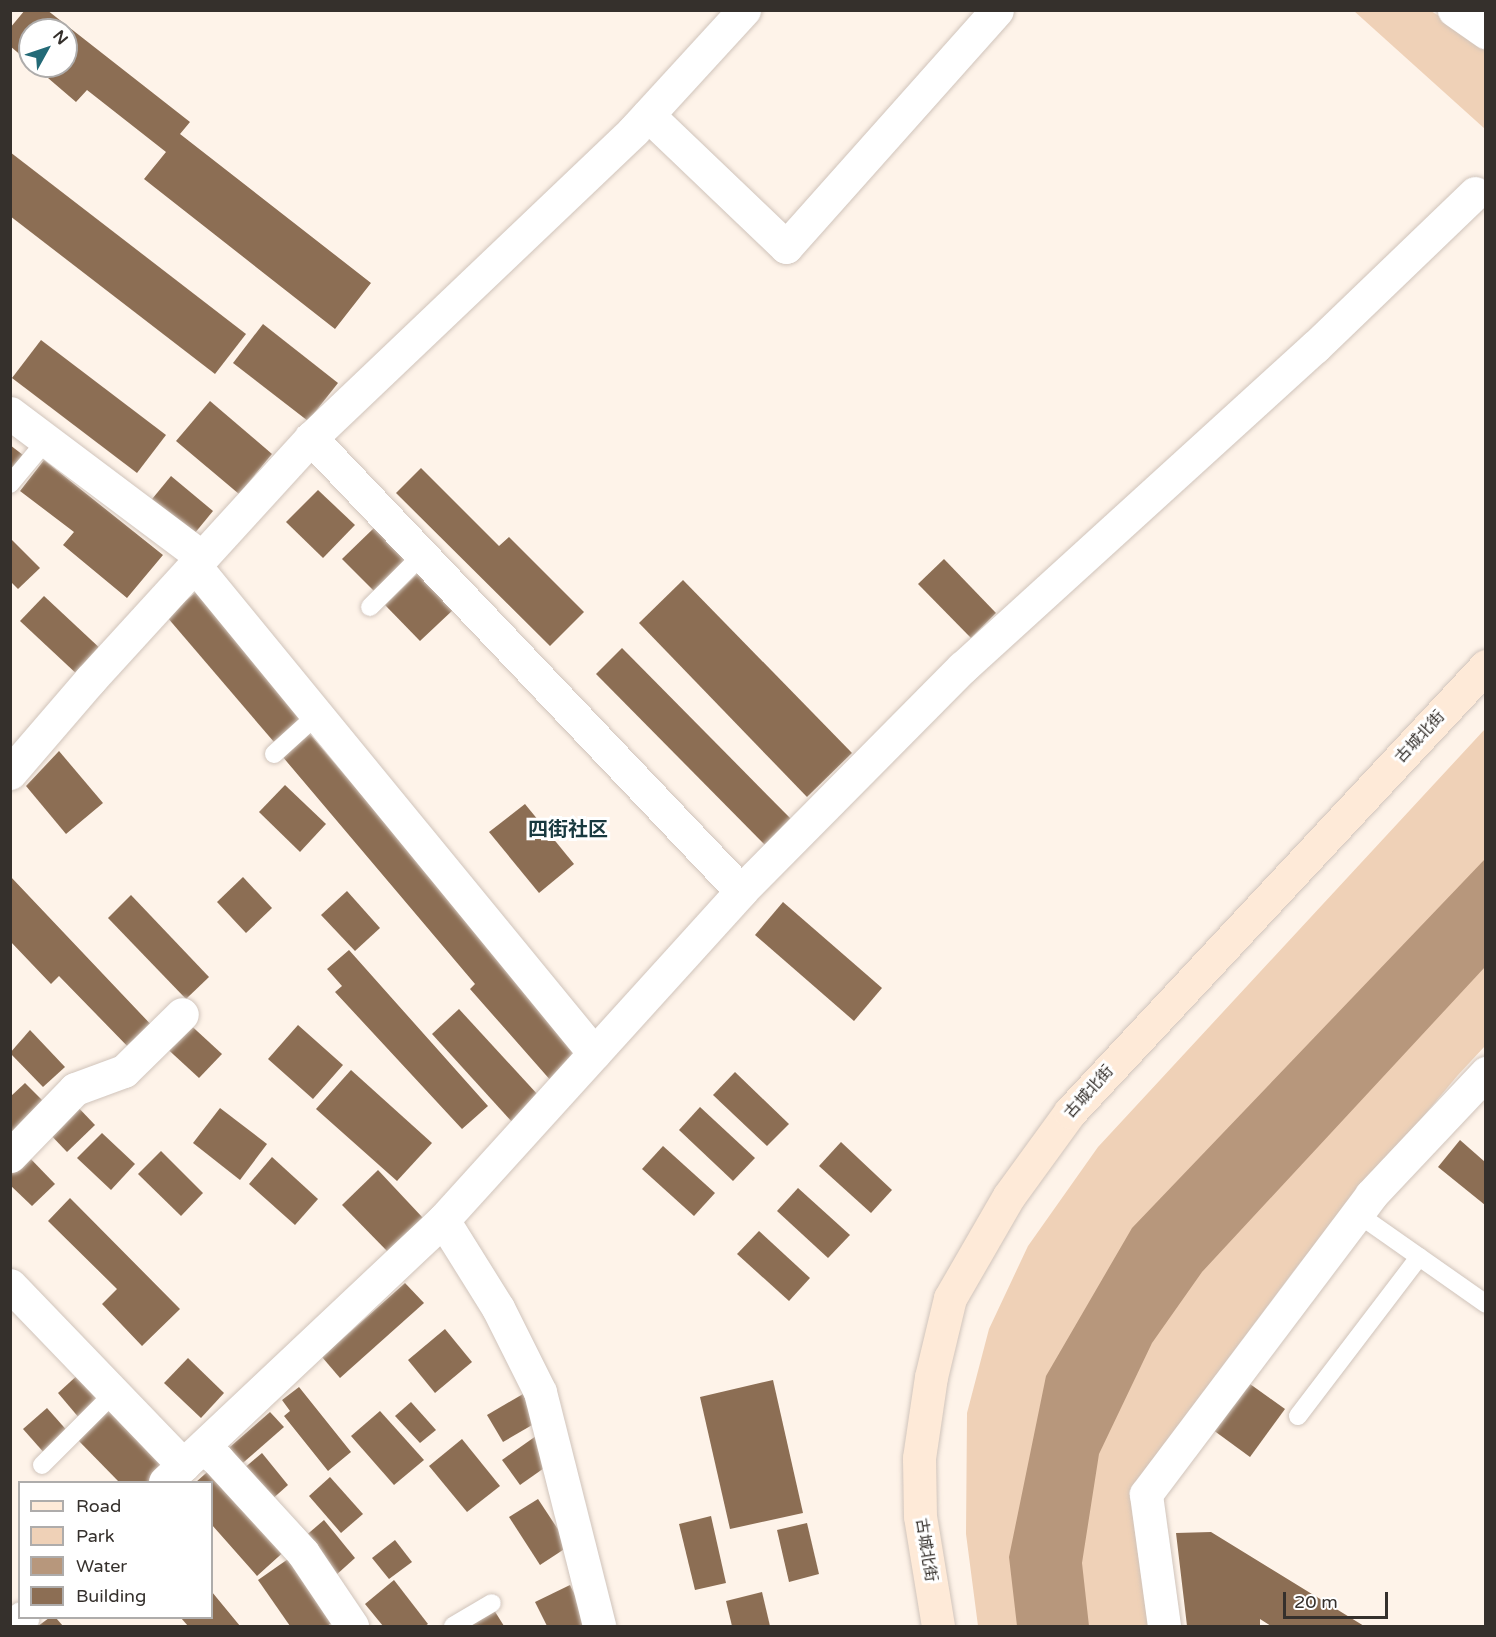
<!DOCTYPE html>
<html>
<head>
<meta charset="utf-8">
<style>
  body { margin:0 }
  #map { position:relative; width:1496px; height:1637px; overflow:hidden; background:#fef3e9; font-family:"Varela Round","Noto Sans SC",sans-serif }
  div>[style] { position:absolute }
  .green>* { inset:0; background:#efd1b7 }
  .water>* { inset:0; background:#b7977c }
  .building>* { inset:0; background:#8c6e54 }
  .roads { filter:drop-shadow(0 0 2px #d0c4bb) drop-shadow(0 0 2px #d0c4bb) }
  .lane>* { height:18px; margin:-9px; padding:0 9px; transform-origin:9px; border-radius:9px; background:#fff }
  .street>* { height:33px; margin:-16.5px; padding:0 16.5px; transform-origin:16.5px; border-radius:16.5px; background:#fff }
  .secondary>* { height:33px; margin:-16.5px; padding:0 16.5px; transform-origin:16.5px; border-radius:16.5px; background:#feead8 }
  span { translate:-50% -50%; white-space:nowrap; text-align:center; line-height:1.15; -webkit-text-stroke:6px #fff; paint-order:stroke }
  .street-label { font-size:16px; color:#35302c }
  .quarter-label { font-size:20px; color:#18393f; font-weight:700 }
  .frame { position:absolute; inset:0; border:12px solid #35302c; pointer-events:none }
  .legend { position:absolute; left:18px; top:1481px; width:195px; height:138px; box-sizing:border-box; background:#fff; border:2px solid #aeacab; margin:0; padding:8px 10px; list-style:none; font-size:18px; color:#35302c }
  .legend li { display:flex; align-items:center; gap:12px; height:30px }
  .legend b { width:30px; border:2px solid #aeacab }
  .north { position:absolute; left:18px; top:18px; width:60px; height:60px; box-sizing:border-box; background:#fff; border:2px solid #aeacab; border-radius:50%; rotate:50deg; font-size:16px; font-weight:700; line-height:24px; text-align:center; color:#35302c }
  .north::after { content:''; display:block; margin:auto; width:21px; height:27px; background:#236a77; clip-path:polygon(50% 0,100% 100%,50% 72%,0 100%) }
  .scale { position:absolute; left:1283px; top:1592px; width:105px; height:27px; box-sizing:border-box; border:3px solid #35302c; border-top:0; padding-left:8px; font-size:18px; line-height:21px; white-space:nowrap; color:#35302c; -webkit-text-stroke:4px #fff; paint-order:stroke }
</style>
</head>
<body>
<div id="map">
  <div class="green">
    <div style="clip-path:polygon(1354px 11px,1431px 11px,1485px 44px,1485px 129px)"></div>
    <div style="clip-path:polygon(1485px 729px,1485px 1046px,1458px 1075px,1299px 1264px,1129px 1491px,1149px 1626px,978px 1626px,966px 1534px,967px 1413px,989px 1329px,1028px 1246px,1098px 1147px)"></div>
  </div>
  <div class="water">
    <div style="clip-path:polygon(1485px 859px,1485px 967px,1202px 1272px,1152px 1343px,1099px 1454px,1082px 1563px,1089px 1626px,1017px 1626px,1009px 1557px,1046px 1376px,1132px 1228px)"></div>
  </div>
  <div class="building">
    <div style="clip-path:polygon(25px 10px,47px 10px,190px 122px,180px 134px,371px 283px,335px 329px,144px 179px,166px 152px,87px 90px,76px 102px,34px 66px,66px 66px,66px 30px,30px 30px,30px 63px,10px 46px,10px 28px)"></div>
    <div style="clip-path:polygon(10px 152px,246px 334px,215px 374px,10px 216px)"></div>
    <div style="clip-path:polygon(263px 324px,338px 383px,308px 421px,233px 363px)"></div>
    <div style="clip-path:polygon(41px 340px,166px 435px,137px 473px,12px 378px)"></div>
    <div style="clip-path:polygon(210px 401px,272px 454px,239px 494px,176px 441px)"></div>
    <div style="clip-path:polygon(10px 445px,23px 455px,10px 471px)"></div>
    <div style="clip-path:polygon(44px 460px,163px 555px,127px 598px,63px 545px,74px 532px,20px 491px)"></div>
    <div style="clip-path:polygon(421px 468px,499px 546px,509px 537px,584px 612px,550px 646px,396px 493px)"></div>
    <div style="clip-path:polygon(171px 476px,213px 511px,190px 539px,148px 504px)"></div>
    <div style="clip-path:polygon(318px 490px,355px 525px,323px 558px,286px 522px)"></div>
    <div style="clip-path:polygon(376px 526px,407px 558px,374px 591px,342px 559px)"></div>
    <div style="clip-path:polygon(10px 538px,40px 568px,18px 589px,10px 581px)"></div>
    <div style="clip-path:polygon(944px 559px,996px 613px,971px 638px,918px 584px)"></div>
    <div style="clip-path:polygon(419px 572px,454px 609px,420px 641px,385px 605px)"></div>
    <div style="clip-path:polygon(683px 580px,852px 753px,807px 797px,639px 623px)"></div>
    <div style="clip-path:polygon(197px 591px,305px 715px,274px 742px,167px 617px)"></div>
    <div style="clip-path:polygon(44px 596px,104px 652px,80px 677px,20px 621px)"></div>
    <div style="clip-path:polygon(622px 648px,793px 821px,767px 847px,596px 674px)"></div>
    <div style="clip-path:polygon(309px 733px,583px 1055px,552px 1082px,470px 989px,475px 984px,282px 756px)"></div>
    <div style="clip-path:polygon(59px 751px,103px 803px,66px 834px,26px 786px)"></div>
    <div style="clip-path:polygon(285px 785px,326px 824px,300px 852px,259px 812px)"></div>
    <div style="clip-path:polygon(525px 804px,574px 864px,539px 893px,489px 832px)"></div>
    <div style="clip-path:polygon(10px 876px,157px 1031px,134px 1053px,59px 976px,51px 984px,10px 941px)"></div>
    <div style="clip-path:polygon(243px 877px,272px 908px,246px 933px,217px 902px)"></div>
    <div style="clip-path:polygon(347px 891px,380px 928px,355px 951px,321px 915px)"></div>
    <div style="clip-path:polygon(131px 895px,209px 977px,186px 999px,108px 918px)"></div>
    <div style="clip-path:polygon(783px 902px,882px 988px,854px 1021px,755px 935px)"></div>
    <div style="clip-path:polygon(349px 950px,488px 1106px,462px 1129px,335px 992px,342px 986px,327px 969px)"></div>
    <div style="clip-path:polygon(459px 1009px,539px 1096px,512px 1122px,432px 1034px)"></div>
    <div style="clip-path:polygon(184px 1019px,222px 1054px,199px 1078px,161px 1043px)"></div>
    <div style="clip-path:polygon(298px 1025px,343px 1065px,313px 1099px,268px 1059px)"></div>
    <div style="clip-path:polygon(30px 1030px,65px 1067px,43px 1087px,10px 1053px)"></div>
    <div style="clip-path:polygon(351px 1070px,432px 1143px,397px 1181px,316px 1109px)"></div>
    <div style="clip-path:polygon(735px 1072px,789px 1124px,767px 1146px,713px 1095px)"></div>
    <div style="clip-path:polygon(25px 1083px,48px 1106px,10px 1142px,10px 1097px)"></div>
    <div style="clip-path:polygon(74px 1103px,95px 1125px,67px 1152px,45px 1129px)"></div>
    <div style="clip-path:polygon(700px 1107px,755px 1158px,733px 1181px,679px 1130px)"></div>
    <div style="clip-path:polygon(220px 1108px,267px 1144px,240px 1180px,193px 1143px)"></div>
    <div style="clip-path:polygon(102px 1133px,135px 1164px,111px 1190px,77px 1158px)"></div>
    <div style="clip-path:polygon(1460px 1140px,1485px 1162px,1485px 1205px,1438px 1167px)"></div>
    <div style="clip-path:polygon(841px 1142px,892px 1190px,871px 1213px,819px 1166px)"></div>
    <div style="clip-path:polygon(663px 1146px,715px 1193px,694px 1216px,642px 1169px)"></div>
    <div style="clip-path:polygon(161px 1151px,203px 1193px,181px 1216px,138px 1174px)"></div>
    <div style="clip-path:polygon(26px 1154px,55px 1184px,32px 1206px,10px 1185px,10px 1169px)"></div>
    <div style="clip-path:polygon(272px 1157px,318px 1199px,295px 1225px,249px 1184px)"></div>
    <div style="clip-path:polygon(378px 1170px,423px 1218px,388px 1252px,342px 1205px)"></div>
    <div style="clip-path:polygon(798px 1188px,850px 1235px,828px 1258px,777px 1211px)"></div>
    <div style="clip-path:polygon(70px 1198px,180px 1309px,142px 1346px,102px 1304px,117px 1289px,48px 1221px)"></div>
    <div style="clip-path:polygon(759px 1231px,810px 1278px,789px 1301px,737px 1254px)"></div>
    <div style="clip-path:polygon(405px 1283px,424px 1303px,340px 1378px,322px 1357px)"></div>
    <div style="clip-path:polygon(445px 1329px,472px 1362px,435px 1393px,408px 1360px)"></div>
    <div style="clip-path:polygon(188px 1358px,224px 1393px,201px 1418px,164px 1383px)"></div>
    <div style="clip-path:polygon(81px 1372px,104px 1398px,80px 1419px,58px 1393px)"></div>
    <div style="clip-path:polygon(1243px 1379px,1285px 1409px,1250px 1457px,1209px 1427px)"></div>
    <div style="clip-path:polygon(773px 1380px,803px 1513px,730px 1529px,700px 1397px)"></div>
    <div style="clip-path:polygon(299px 1387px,351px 1452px,328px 1471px,284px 1416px,290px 1411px,282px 1400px)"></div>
    <div style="clip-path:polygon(523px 1394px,539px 1421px,503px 1442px,487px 1415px)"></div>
    <div style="clip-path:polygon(411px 1402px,436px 1430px,420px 1443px,395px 1416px)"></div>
    <div style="clip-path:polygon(111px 1404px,170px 1465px,152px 1482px,119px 1482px,76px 1438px)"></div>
    <div style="clip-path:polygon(47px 1408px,70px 1434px,46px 1455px,23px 1429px)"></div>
    <div style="clip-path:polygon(380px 1411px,424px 1460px,394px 1485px,351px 1436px)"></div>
    <div style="clip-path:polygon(270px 1412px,284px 1427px,237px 1468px,223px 1453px)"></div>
    <div style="clip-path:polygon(536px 1436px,547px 1466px,520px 1485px,502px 1460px)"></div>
    <div style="clip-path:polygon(462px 1439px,500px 1486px,467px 1512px,429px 1466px)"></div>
    <div style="clip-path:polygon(262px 1453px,288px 1485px,269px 1502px,242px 1470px)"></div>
    <div style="clip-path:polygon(214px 1466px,288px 1548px,257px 1576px,212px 1525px,212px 1482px,196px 1482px)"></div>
    <div style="clip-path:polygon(330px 1477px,363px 1514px,341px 1533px,309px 1496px)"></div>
    <div style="clip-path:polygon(538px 1499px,569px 1546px,540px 1565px,509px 1517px)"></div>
    <div style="clip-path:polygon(711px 1516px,726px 1583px,695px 1590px,679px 1524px)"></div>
    <div style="clip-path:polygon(324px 1520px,355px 1558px,335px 1576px,303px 1538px)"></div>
    <div style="clip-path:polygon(807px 1523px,819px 1574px,789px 1582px,777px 1530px)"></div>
    <div style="clip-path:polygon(1211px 1532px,1364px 1626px,1271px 1626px,1260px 1619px,1260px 1626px,1187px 1626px,1176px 1533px)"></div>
    <div style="clip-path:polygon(395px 1540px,412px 1562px,389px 1579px,372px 1558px)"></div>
    <div style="clip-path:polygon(291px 1557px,335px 1621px,327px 1626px,290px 1626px,258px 1580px)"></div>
    <div style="clip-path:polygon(394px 1580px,428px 1624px,425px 1626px,383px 1626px,365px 1604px)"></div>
    <div style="clip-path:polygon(570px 1585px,590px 1626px,547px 1626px,535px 1602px)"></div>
    <div style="clip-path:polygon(212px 1592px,240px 1626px,188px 1626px,181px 1618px,212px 1618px)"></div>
    <div style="clip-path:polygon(762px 1592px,770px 1626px,732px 1626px,726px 1601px)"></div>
    <div style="clip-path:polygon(494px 1610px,504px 1626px,467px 1626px)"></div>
    <div style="clip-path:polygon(49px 1618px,56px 1618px,63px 1626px,38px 1626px)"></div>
  </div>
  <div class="roads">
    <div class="lane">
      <div style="left:10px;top:484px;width:56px;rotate:-50.1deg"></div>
      <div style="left:370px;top:607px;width:74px;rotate:-45deg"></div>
      <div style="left:274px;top:754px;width:58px;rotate:-42.2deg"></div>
      <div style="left:1358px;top:1214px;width:156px;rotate:35.1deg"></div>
      <div style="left:1298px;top:1416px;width:200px;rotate:-52.7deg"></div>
      <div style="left:42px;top:1465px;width:102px;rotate:-45deg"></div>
      <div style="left:453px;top:1626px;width:45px;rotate:-30.5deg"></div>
    </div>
    <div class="street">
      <div style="left:1454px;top:10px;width:39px;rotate:35deg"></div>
      <div style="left:648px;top:115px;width:191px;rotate:43.7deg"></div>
      <div style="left:786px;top:247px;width:317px;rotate:-48.3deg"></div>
      <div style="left:10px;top:413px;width:240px;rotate:36.9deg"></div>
      <div style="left:195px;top:566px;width:630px;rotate:50.67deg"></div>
      <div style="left:10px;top:773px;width:123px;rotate:-49.3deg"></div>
      <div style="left:90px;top:680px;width:328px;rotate:-47.6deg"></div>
      <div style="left:741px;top:891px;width:315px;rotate:-45.3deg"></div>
      <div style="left:963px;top:667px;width:476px;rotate:-42.3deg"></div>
      <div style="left:1315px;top:347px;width:222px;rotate:-43.9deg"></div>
      <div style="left:10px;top:1156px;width:93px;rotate:-45.9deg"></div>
      <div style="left:75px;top:1089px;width:52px;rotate:-20.2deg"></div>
      <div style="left:124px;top:1071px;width:81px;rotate:-44.5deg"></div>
      <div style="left:443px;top:1220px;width:104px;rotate:58deg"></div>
      <div style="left:498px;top:1308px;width:94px;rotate:63.4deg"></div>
      <div style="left:540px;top:1392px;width:241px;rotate:75.8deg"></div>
      <div style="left:10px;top:1285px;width:250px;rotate:46.1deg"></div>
      <div style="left:202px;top:1448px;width:19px;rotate:36deg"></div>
      <div style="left:217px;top:1459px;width:127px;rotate:47.5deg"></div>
      <div style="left:303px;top:1553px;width:88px;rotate:56.1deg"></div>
      <div style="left:165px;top:1482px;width:382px;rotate:-43.3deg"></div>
      <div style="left:443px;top:1220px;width:444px;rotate:-47.8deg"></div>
      <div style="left:741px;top:891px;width:625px;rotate:-133.51deg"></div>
      <div style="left:311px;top:438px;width:446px;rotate:-43.6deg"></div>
      <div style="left:634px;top:130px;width:163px;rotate:-47.5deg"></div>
      <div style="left:11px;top:1626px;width:14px;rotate:-36deg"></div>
      <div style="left:1164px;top:1626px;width:133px;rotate:-97.8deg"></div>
      <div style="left:1146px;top:1494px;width:374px;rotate:-53deg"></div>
      <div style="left:1371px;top:1195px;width:168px;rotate:-46.7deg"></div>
    </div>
    <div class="secondary">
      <div style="left:938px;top:1626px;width:111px;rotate:-99.3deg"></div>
      <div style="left:920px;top:1516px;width:58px;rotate:-91deg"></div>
      <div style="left:919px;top:1458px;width:82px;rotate:-81.6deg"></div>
      <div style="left:931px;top:1377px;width:81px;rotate:-76.5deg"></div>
      <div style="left:950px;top:1298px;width:118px;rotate:-60deg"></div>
      <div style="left:1009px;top:1196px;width:104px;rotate:-54deg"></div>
      <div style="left:1070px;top:1112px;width:610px;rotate:-46.99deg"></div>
    </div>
  </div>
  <div class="street-label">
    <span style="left:1420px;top:737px;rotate:-47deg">古城北街</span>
    <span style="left:1089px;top:1092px;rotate:-48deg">古城北街</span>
    <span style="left:926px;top:1550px;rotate:81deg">古城北街</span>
  </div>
  <div class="quarter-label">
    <span style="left:568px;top:830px">四街社区</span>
  </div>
  <div class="frame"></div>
  <ul class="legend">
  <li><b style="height:8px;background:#feead8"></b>Road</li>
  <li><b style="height:16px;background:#efd1b7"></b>Park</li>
  <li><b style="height:16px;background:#b7977c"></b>Water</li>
  <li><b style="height:16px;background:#8c6e54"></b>Building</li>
  </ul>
  <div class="north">N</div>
  <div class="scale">20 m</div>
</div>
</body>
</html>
